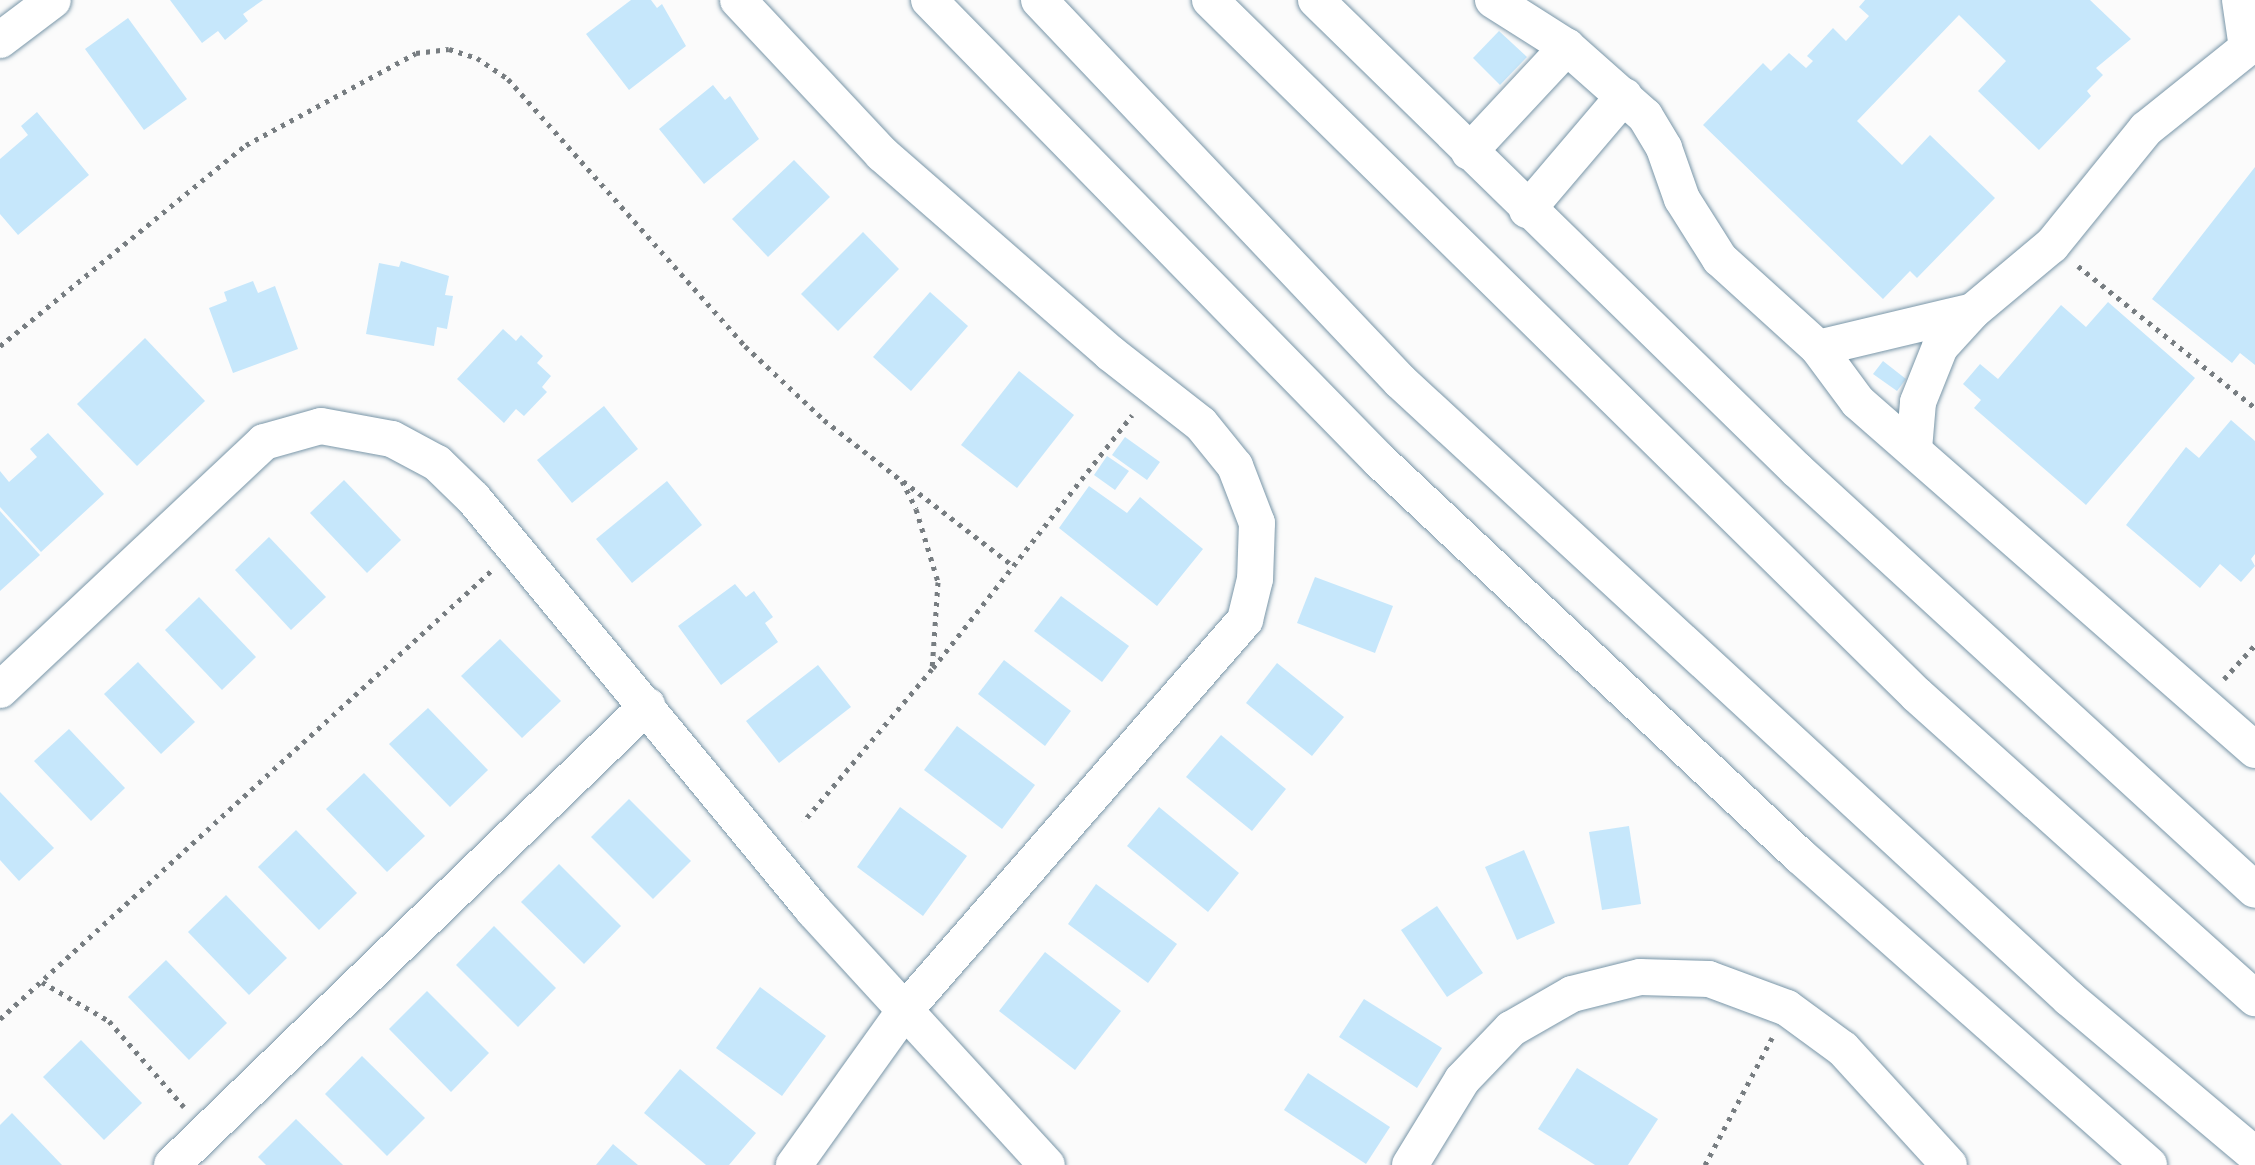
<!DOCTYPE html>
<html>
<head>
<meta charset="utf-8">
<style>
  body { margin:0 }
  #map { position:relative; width:2255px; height:1165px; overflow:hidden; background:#fbfbfb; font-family:Rubik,sans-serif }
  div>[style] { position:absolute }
  .building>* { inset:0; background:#c6e7fb }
  .path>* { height:5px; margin-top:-2.5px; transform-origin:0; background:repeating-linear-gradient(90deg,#777d81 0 4px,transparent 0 10px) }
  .roads { filter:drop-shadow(0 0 2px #7996a8) drop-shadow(0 0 2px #7996a8) }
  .minor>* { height:36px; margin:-18px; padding:0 18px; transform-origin:18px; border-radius:18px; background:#fff }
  span { translate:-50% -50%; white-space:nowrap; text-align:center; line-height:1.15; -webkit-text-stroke:8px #fff; paint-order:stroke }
</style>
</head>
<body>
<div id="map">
  <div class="building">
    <div style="clip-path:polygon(170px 0,263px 0,243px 14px,248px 21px,225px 40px,218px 31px,202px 43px)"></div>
    <div style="clip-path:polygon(631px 0,651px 0,657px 8px,662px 4px,686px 46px,629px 90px,586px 34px)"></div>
    <div style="clip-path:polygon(1865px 0,2090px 0,2131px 39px,2096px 68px,2103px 75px,2087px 91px,2091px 96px,2039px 150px,1978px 91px,2006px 61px,1959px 15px,1857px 121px,1902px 165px,1930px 135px,1995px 198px,1917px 278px,1910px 271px,1883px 299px,1703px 125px,1763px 63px,1771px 71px,1789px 53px,1806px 68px,1813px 61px,1807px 56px,1833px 28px,1846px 41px,1869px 16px,1859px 7px)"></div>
    <div style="clip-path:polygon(128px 18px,187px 99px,144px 130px,85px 49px)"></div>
    <div style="clip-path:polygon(1499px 31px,1527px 57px,1500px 85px,1473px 58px)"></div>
    <div style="clip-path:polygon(713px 85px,725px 100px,730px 96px,759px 139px,704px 184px,659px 129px)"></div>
    <div style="clip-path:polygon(37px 112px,89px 175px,18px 235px,0 214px,0 159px,28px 135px,21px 126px)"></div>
    <div style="clip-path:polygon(794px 160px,830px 197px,768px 257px,732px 219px)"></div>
    <div style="clip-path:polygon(2255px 167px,2255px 365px,2240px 353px,2232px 363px,2152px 299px)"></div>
    <div style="clip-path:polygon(863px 232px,899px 269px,838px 331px,801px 294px)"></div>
    <div style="clip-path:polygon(401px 261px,449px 276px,445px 295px,453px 296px,447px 329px,437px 327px,434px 346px,366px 334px,379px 263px,399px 267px)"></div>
    <div style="clip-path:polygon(253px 281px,258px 293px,275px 286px,298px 349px,233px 373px,209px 308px,227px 301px,224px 292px)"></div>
    <div style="clip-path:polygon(930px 292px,968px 326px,911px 391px,873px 357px)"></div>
    <div style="clip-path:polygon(2108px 302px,2195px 378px,2086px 505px,1974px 408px,1981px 400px,1963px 384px,1980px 364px,1998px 379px,2061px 305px,2086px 327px)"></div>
    <div style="clip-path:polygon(503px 329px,516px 341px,521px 335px,543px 356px,537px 363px,551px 376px,542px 387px,547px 392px,524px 416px,516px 409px,504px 423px,457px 379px)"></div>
    <div style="clip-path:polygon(145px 338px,205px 401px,137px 466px,77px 404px)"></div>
    <div style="clip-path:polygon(1883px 361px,1906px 379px,1897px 391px,1873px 374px)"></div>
    <div style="clip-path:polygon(1019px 371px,1074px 415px,1017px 488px,961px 445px)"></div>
    <div style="clip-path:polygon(604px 406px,638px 449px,572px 503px,537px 460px)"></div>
    <div style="clip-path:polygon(2231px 420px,2255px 441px,2255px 554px,2251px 559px,2255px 566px,2241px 582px,2220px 564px,2200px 588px,2126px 525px,2186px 447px,2199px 458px)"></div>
    <div style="clip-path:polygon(48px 433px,104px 494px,41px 552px,0 507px,0 471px,9px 482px,37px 457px,30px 449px)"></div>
    <div style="clip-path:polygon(1125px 437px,1160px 462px,1147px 480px,1112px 455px)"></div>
    <div style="clip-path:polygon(1107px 456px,1129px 471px,1115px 490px,1094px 475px)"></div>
    <div style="clip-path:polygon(344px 480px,401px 540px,367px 573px,310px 513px)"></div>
    <div style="clip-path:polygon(667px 481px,702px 525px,632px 583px,596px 539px)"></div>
    <div style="clip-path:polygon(1089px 486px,1127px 513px,1140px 497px,1203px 549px,1157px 606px,1059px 528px)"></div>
    <div style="clip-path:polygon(0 511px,40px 555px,0 591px)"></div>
    <div style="clip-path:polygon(269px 537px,326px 597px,291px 630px,235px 570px)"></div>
    <div style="clip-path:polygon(1315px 577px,1393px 606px,1375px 653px,1297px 623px)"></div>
    <div style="clip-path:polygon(735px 584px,746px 597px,754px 591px,773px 617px,765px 623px,778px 642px,721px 685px,678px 626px)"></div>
    <div style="clip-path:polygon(1061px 596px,1129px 646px,1102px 682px,1034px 631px)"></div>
    <div style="clip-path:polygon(199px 597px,256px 657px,222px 690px,165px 630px)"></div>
    <div style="clip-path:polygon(500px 639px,561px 701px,522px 738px,461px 676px)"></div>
    <div style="clip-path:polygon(1004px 660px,1071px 711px,1045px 746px,978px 694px)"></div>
    <div style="clip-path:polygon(138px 662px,195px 722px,161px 754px,104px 694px)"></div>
    <div style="clip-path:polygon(1277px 663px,1344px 717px,1312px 756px,1246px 703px)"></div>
    <div style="clip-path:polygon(818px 665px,851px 707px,779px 763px,746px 721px)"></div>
    <div style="clip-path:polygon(428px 708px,488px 770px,450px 807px,389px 744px)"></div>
    <div style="clip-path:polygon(957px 726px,1035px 785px,1002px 829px,924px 770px)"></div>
    <div style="clip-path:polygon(69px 729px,125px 788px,91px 821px,34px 761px)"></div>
    <div style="clip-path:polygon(1221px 735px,1286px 789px,1252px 831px,1186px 777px)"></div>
    <div style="clip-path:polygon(364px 773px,425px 836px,387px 872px,326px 809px)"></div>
    <div style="clip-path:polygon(0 792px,54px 848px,19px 881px,0 860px)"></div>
    <div style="clip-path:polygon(629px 799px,691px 861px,653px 899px,591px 837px)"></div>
    <div style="clip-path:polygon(900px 807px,967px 856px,923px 916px,857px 867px)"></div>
    <div style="clip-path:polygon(1159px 807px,1239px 873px,1208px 912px,1127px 846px)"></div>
    <div style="clip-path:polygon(1629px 826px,1641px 904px,1602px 910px,1589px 832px)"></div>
    <div style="clip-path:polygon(296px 830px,357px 893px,319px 930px,258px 867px)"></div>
    <div style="clip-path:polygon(1524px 850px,1555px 923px,1517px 940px,1485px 867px)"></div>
    <div style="clip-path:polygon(559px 864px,621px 926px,584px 964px,521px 902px)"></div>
    <div style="clip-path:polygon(1096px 884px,1177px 944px,1148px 983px,1068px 924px)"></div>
    <div style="clip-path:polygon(226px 895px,287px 958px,249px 995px,188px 932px)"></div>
    <div style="clip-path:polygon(1437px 906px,1483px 973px,1447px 997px,1401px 930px)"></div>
    <div style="clip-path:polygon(494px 926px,556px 988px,518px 1027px,456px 965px)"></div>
    <div style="clip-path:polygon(1045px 952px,1121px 1011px,1075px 1070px,999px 1011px)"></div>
    <div style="clip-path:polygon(166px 960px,227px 1023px,189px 1060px,128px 997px)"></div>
    <div style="clip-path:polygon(760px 987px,826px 1036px,782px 1096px,716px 1048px)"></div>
    <div style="clip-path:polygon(427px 991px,489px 1053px,451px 1092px,389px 1029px)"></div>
    <div style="clip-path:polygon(1364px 999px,1442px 1048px,1417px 1088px,1339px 1037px)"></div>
    <div style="clip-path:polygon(81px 1040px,142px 1103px,104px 1140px,43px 1077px)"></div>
    <div style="clip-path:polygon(362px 1056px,425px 1118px,387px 1156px,325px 1094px)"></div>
    <div style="clip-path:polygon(1577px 1068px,1658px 1119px,1628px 1165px,1595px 1165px,1538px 1129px)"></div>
    <div style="clip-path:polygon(680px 1069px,756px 1133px,729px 1165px,706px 1165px,644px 1113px)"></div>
    <div style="clip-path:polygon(1308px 1073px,1390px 1127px,1366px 1164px,1284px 1110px)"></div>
    <div style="clip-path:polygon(12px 1113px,62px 1165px,0 1165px,0 1125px)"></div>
    <div style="clip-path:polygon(296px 1119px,343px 1165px,266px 1165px,258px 1157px)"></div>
    <div style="clip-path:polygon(613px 1144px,638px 1165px,596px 1165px)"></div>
  </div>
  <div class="path">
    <div style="left:2078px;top:266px;width:227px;rotate:38.7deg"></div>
    <div style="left:0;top:346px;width:318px;rotate:-39.3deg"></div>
    <div style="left:246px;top:145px;width:193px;rotate:-28.4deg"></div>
    <div style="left:416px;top:53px;width:33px;rotate:-7deg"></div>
    <div style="left:449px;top:49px;width:29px;rotate:18deg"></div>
    <div style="left:477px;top:58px;width:37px;rotate:34deg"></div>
    <div style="left:508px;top:79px;width:357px;rotate:48.4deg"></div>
    <div style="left:745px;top:346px;width:108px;rotate:43.1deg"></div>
    <div style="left:824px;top:420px;width:99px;rotate:38deg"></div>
    <div style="left:902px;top:481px;width:31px;rotate:63deg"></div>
    <div style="left:916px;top:509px;width:76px;rotate:73.2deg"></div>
    <div style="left:938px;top:582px;width:87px;rotate:93.9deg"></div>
    <div style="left:932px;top:669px;width:200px;rotate:130.1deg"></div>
    <div style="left:903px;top:481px;width:138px;rotate:37.6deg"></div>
    <div style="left:933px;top:668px;width:322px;rotate:-51.8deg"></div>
    <div style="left:2224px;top:679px;width:46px;rotate:-47.6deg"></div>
    <div style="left:42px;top:982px;width:78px;rotate:30.2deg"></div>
    <div style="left:109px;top:1021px;width:114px;rotate:48.9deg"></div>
    <div style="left:0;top:1019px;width:665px;rotate:-42.38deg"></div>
    <div style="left:1705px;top:1165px;width:144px;rotate:-62.2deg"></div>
  </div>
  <div class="roads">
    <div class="minor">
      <div style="left:738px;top:0;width:211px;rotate:46.9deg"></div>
      <div style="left:882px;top:154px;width:303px;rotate:41.1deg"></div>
      <div style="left:1110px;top:353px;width:115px;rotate:38deg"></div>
      <div style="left:1201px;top:424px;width:54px;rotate:51deg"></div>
      <div style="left:1235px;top:466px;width:61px;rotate:68.9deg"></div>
      <div style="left:1257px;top:523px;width:56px;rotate:92deg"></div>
      <div style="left:1255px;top:579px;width:42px;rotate:103.7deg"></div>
      <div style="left:1245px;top:620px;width:517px;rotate:131.08deg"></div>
      <div style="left:905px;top:1010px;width:191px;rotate:125.6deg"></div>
      <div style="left:929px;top:0;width:644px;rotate:45.63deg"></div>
      <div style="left:1379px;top:460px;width:578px;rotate:43.25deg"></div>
      <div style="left:1800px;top:856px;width:466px;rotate:41.5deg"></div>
      <div style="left:1039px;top:0;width:525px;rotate:46.54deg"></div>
      <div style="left:1400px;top:381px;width:911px;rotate:42.69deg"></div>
      <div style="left:2070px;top:999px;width:242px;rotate:40.1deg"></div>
      <div style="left:1210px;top:0;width:991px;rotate:44.51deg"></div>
      <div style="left:1917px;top:695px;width:454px;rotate:41.9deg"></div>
      <div style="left:1316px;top:0;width:673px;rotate:44.34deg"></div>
      <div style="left:1797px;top:470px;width:621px;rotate:42.52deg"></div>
      <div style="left:1493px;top:0;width:88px;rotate:32.4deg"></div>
      <div style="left:1567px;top:47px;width:104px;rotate:41.5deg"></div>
      <div style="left:1645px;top:116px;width:37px;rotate:59deg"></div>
      <div style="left:1664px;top:148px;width:54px;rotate:70.6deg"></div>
      <div style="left:1682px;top:199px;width:71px;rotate:57.7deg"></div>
      <div style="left:1720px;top:259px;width:132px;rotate:42.2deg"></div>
      <div style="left:1818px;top:348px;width:67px;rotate:53.5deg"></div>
      <div style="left:1858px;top:402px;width:528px;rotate:41.24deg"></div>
      <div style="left:0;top:40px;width:66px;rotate:-37deg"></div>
      <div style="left:1469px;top:152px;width:144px;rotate:-47deg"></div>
      <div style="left:1527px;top:210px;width:150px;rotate:-49.6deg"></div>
      <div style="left:1818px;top:348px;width:159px;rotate:-13.4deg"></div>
      <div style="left:1914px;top:449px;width:47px;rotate:-85.1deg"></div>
      <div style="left:1918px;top:402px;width:59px;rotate:-68.2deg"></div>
      <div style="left:1940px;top:347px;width:49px;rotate:-47.5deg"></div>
      <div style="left:1973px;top:311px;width:103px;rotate:-39.9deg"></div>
      <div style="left:2052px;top:245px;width:149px;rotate:-51deg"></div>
      <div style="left:2146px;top:129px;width:129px;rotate:-38.7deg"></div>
      <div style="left:2247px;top:48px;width:49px;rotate:-98.3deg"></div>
      <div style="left:0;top:690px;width:362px;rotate:-43.2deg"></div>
      <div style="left:264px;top:442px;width:59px;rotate:-15.7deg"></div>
      <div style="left:321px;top:426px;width:72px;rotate:10.4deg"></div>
      <div style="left:392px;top:439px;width:51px;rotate:28.1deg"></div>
      <div style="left:437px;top:463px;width:52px;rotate:44.2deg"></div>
      <div style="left:474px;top:499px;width:533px;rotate:50.48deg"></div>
      <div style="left:813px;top:910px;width:346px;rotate:47.5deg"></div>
      <div style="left:172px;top:1165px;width:661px;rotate:-44.02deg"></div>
      <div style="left:1410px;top:1165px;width:100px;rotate:-58.5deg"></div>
      <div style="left:1462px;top:1080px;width:71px;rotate:-46.1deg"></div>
      <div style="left:1511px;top:1029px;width:70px;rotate:-29.8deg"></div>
      <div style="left:1572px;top:994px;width:70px;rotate:-14deg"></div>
      <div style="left:1640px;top:977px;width:69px;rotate:1.7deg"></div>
      <div style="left:1709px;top:979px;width:83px;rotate:20.4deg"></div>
      <div style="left:1787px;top:1008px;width:69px;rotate:36.2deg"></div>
      <div style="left:1843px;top:1049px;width:157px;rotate:47.6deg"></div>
    </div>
  </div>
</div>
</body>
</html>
